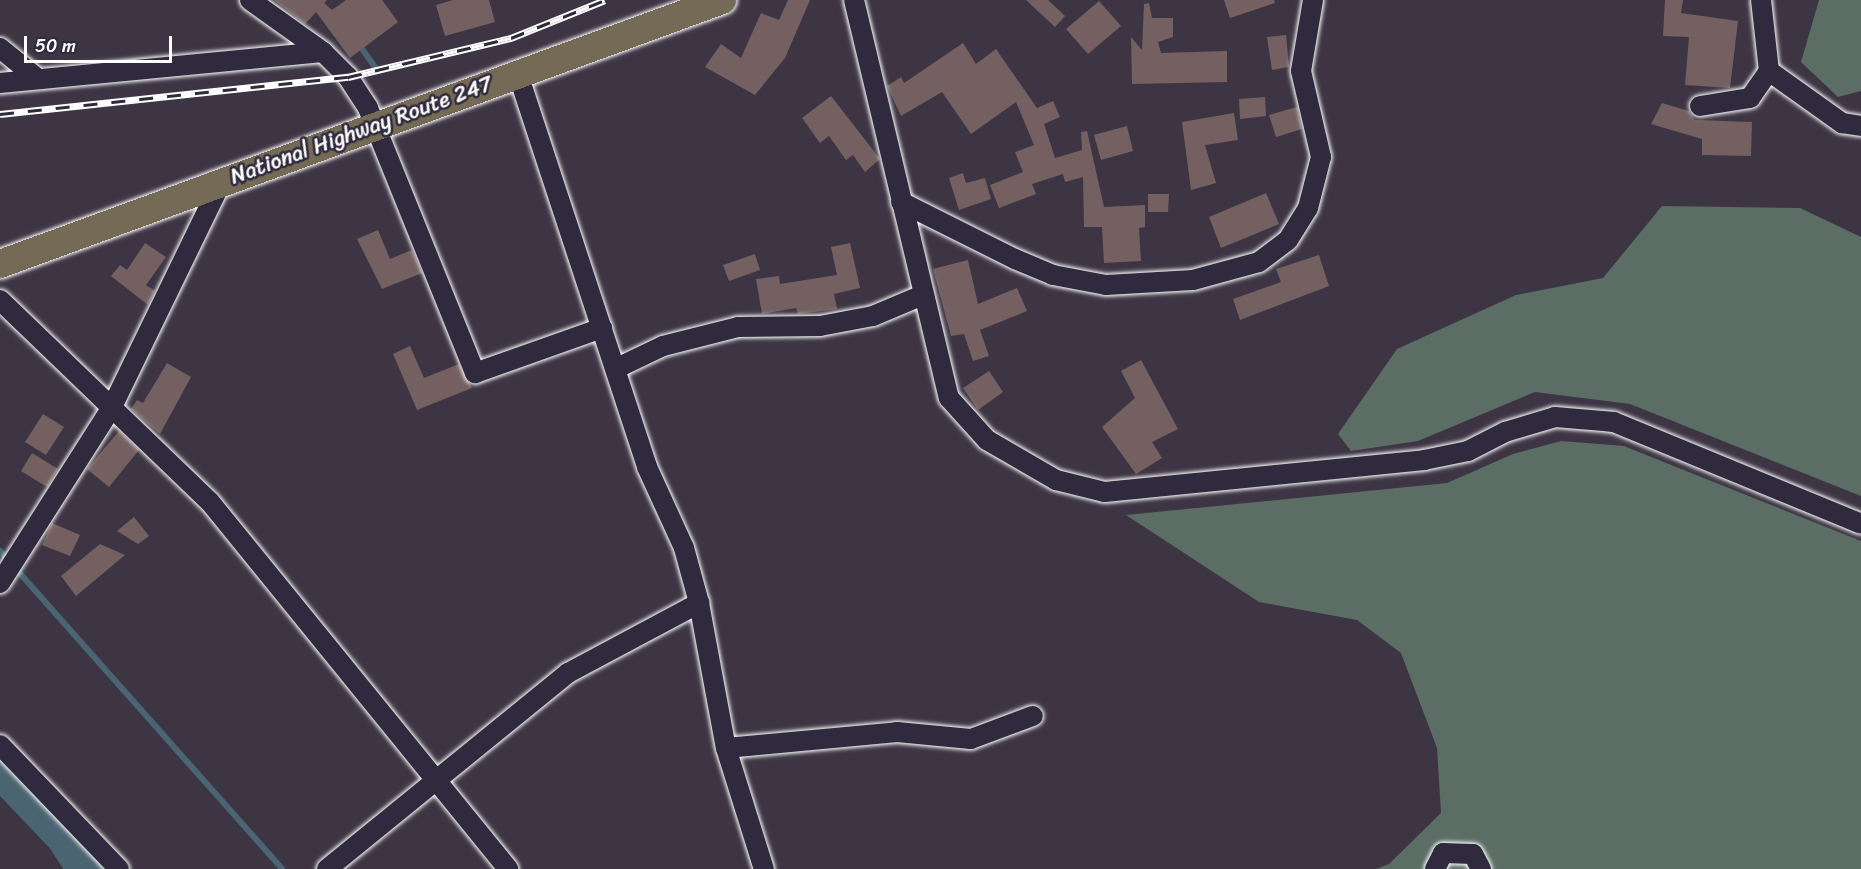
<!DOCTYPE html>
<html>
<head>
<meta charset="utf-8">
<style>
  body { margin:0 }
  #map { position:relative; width:1861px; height:869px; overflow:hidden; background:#3d3544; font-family:Sriracha,sans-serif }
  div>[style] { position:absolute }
  .green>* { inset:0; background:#5b6d65 }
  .stream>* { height:6px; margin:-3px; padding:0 3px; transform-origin:3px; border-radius:3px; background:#4b6472 }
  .river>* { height:36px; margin:-18px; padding:0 18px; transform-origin:18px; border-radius:18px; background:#4b6472 }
  .building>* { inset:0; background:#746061 }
  .roads { filter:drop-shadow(0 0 2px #fff) drop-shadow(0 0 2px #fff) }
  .minor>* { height:20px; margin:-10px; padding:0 10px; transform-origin:10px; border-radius:10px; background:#2f2a3d }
  .highway>* { height:28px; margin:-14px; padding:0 14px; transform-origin:14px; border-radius:14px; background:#756a55 }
  .rail>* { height:7px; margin-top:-3.5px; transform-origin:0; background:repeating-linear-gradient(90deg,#2f2a3d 0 14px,#fff 0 28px); box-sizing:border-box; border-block:2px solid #fff }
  span { translate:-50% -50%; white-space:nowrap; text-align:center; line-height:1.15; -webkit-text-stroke:5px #2f2a3d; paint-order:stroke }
  .street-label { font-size:22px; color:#fff }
  .scale { position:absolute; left:24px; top:36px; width:148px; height:27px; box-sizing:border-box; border:3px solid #fff; border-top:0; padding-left:8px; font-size:18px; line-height:21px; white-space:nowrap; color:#fff; -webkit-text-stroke:4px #2f2a3d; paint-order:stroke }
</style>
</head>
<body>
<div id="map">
  <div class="green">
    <div style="clip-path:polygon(1819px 0,1861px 0,1861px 91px,1838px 97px,1801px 62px)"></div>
    <div style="clip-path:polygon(1662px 206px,1800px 208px,1861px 237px,1861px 496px,1630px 404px,1535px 392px,1418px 441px,1351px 451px,1338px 434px,1397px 349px,1516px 295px,1603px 278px)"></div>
    <div style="clip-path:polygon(1561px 441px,1624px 446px,1861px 541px,1861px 869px,1376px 869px,1389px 864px,1441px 813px,1437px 748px,1401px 653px,1357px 620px,1259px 602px,1126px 515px,1447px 483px,1513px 454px)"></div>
  </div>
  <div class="stream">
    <div style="left:358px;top:43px;width:29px;rotate:55deg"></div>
    <div style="left:0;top:551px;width:425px;rotate:48.4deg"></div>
  </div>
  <div class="river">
    <div style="left:0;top:770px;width:93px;rotate:46.3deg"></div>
    <div style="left:64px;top:837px;width:38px;rotate:57deg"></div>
  </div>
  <div class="building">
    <div style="clip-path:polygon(274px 0,327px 0,324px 3px,332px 10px,346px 0,382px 0,398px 22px,350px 58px,316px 12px,305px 24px)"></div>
    <div style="clip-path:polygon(453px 0,489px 0,495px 22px,445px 36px,436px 5px)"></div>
    <div style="clip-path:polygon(788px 0,810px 0,785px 58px,755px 95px,705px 67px,721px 44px,741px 58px,761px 13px,779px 20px)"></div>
    <div style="clip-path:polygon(1026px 0,1048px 0,1065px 16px,1055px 27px)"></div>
    <div style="clip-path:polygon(1224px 0,1274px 0,1275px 3px,1230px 18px)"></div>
    <div style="clip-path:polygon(1665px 0,1683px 0,1681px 13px,1738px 21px,1730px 88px,1685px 85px,1689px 37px,1663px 36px)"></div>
    <div style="clip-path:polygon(1099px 1px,1121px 26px,1088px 54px,1066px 29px)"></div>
    <div style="clip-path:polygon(1149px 3px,1152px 18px,1173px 18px,1173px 37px,1158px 42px,1161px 53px,1227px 51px,1227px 82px,1132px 84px,1131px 37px,1142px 50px,1144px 4px)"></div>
    <div style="clip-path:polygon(1286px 35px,1289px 67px,1272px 70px,1267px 37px)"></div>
    <div style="clip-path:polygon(963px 43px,976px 64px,996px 49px,1037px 108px,1053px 101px,1060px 117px,1044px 124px,1055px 158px,1082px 150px,1081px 132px,1087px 131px,1104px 207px,1145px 205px,1145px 227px,1139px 228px,1141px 261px,1104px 263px,1102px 227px,1084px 227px,1083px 177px,1065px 182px,1063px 174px,1032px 184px,1036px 194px,999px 208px,990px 185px,1023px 172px,1015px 152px,1034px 145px,1016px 102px,971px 134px,942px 92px,901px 116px,887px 86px,901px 77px,904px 83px)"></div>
    <div style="clip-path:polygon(831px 96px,880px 159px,865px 172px,853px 155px,846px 160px,829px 136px,820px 143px,802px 118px)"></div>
    <div style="clip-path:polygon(1265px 97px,1266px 116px,1240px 119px,1239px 99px)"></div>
    <div style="clip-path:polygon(1662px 103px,1689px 111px,1695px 120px,1752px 122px,1751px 156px,1702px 155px,1702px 139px,1651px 124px)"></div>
    <div style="clip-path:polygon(1297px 107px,1302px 129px,1276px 137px,1269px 115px)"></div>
    <div style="clip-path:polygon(1234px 113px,1238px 140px,1205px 145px,1216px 183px,1191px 190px,1182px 122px)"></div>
    <div style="clip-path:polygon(1127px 126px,1133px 151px,1101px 160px,1094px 135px)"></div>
    <div style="clip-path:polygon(963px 173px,966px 183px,985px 178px,991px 199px,959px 210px,949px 178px)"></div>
    <div style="clip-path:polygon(1266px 193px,1279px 224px,1221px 248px,1209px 217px)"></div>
    <div style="clip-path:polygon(1148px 194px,1169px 194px,1168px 212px,1148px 212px)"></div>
    <div style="clip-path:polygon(378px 230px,390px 259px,412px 250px,422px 273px,382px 289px,357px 239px)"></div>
    <div style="clip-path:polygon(145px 243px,166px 257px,146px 285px,155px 291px,148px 305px,111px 276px,120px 265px,127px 270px)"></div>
    <div style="clip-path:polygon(850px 243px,860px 288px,834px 294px,837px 309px,798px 314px,796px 308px,762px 314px,756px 279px,779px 276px,780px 284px,837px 275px,831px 247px)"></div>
    <div style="clip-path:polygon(755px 254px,760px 270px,729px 281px,723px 265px)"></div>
    <div style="clip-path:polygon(1319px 255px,1329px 286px,1240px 320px,1233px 299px,1281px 282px,1276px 269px)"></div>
    <div style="clip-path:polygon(968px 260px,978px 304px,1017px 288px,1027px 311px,980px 330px,989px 356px,973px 361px,964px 334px,951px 336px,933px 269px)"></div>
    <div style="clip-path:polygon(410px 346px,424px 378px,459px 364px,472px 388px,417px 410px,393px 354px)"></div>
    <div style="clip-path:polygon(1141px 360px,1178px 429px,1152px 442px,1162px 458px,1136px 474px,1102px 427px,1135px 398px,1121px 371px)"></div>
    <div style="clip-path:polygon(167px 363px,191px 377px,160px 434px,131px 409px,137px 400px,143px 403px)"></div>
    <div style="clip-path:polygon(989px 371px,1003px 392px,978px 410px,963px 388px)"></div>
    <div style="clip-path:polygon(43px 414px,64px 427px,46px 455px,25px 442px)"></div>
    <div style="clip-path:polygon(119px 431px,139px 450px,109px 487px,87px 469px)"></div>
    <div style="clip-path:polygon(32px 453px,58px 469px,47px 487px,21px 471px)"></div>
    <div style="clip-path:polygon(134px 517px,149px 536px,138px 544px,117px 531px)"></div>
    <div style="clip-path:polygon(52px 523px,80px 535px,70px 556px,42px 545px)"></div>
    <div style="clip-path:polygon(100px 544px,125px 555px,76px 596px,61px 576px)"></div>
  </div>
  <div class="roads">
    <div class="minor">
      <div style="left:250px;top:0;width:90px;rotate:35.5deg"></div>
      <div style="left:323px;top:52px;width:35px;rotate:45deg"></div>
      <div style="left:348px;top:77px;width:37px;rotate:57deg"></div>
      <div style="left:368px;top:108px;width:286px;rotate:68deg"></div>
      <div style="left:475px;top:373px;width:135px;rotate:-19.5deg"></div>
      <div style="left:854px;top:0;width:409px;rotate:76.6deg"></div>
      <div style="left:949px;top:398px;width:57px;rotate:47.9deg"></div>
      <div style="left:987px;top:440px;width:80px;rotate:30.1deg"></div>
      <div style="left:1056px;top:480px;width:50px;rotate:13.8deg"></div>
      <div style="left:1105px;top:492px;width:321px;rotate:-5.7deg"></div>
      <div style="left:1424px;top:460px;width:45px;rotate:-11.6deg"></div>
      <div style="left:1468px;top:451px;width:42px;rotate:-27.2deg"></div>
      <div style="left:1505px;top:432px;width:52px;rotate:-16.7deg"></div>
      <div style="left:1555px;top:417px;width:59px;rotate:4.8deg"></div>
      <div style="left:1614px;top:422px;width:267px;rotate:22.4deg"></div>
      <div style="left:0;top:48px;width:49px;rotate:39.2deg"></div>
      <div style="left:1769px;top:71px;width:90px;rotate:35.5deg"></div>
      <div style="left:1842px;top:123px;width:19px;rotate:9deg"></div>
      <div style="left:518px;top:74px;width:414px;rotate:71.8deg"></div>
      <div style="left:647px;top:467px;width:89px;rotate:65.4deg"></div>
      <div style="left:684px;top:548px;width:57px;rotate:74.7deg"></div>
      <div style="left:699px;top:603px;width:147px;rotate:79.5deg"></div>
      <div style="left:726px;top:748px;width:127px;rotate:72.6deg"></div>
      <div style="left:0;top:83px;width:324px;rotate:-5.5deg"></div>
      <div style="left:1700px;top:106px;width:51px;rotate:-9.1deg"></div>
      <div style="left:1750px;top:98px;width:33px;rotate:-55deg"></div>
      <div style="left:1769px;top:71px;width:71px;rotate:-96.4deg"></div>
      <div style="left:901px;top:202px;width:127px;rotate:26.6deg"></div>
      <div style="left:1015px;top:259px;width:41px;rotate:22.8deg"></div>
      <div style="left:1053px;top:275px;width:54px;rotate:10.7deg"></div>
      <div style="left:1106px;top:285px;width:87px;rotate:-3.3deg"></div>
      <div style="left:1193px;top:280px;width:68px;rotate:-15.3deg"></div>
      <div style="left:1259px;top:262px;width:36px;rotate:-37deg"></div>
      <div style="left:1288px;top:240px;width:38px;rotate:-58deg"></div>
      <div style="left:1308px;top:208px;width:53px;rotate:-75.7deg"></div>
      <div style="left:1321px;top:157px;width:88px;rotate:-103.1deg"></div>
      <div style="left:1301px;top:71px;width:72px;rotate:-80.4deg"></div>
      <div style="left:0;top:300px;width:291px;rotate:43.9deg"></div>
      <div style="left:210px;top:502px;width:473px;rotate:50.9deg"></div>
      <div style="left:617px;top:368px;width:51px;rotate:-25.6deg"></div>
      <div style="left:663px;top:346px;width:77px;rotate:-14.2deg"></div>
      <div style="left:738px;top:327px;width:82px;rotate:-0.7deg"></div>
      <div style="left:820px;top:326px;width:54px;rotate:-10.7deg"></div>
      <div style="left:873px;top:316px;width:54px;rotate:-22.8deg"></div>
      <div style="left:0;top:583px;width:209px;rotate:-57.5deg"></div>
      <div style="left:112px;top:407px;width:252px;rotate:-64.1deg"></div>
      <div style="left:0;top:745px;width:172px;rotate:46.2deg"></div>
      <div style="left:726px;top:748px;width:172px;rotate:-5.3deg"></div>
      <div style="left:897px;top:732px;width:74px;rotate:5.4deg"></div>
      <div style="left:971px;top:739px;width:66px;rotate:-20.4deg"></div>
      <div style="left:327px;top:869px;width:311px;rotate:-39.1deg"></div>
      <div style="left:568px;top:673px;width:149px;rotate:-28.1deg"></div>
      <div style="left:1435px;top:869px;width:18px;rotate:-63deg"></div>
      <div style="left:1443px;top:853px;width:30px;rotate:2deg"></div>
      <div style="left:1473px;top:854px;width:17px;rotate:62deg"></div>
    </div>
    <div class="highway">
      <div style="left:0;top:264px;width:769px;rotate:-20.08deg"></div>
    </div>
  </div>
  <div class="rail">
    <div style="left:0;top:114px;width:350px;rotate:-6.1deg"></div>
    <div style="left:348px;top:77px;width:168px;rotate:-13.5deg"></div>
    <div style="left:511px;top:38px;width:101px;rotate:-22deg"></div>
  </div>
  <div class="street-label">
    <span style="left:361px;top:130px;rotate:-20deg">National Highway Route 247</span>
  </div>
  <div class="scale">50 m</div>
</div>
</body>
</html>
